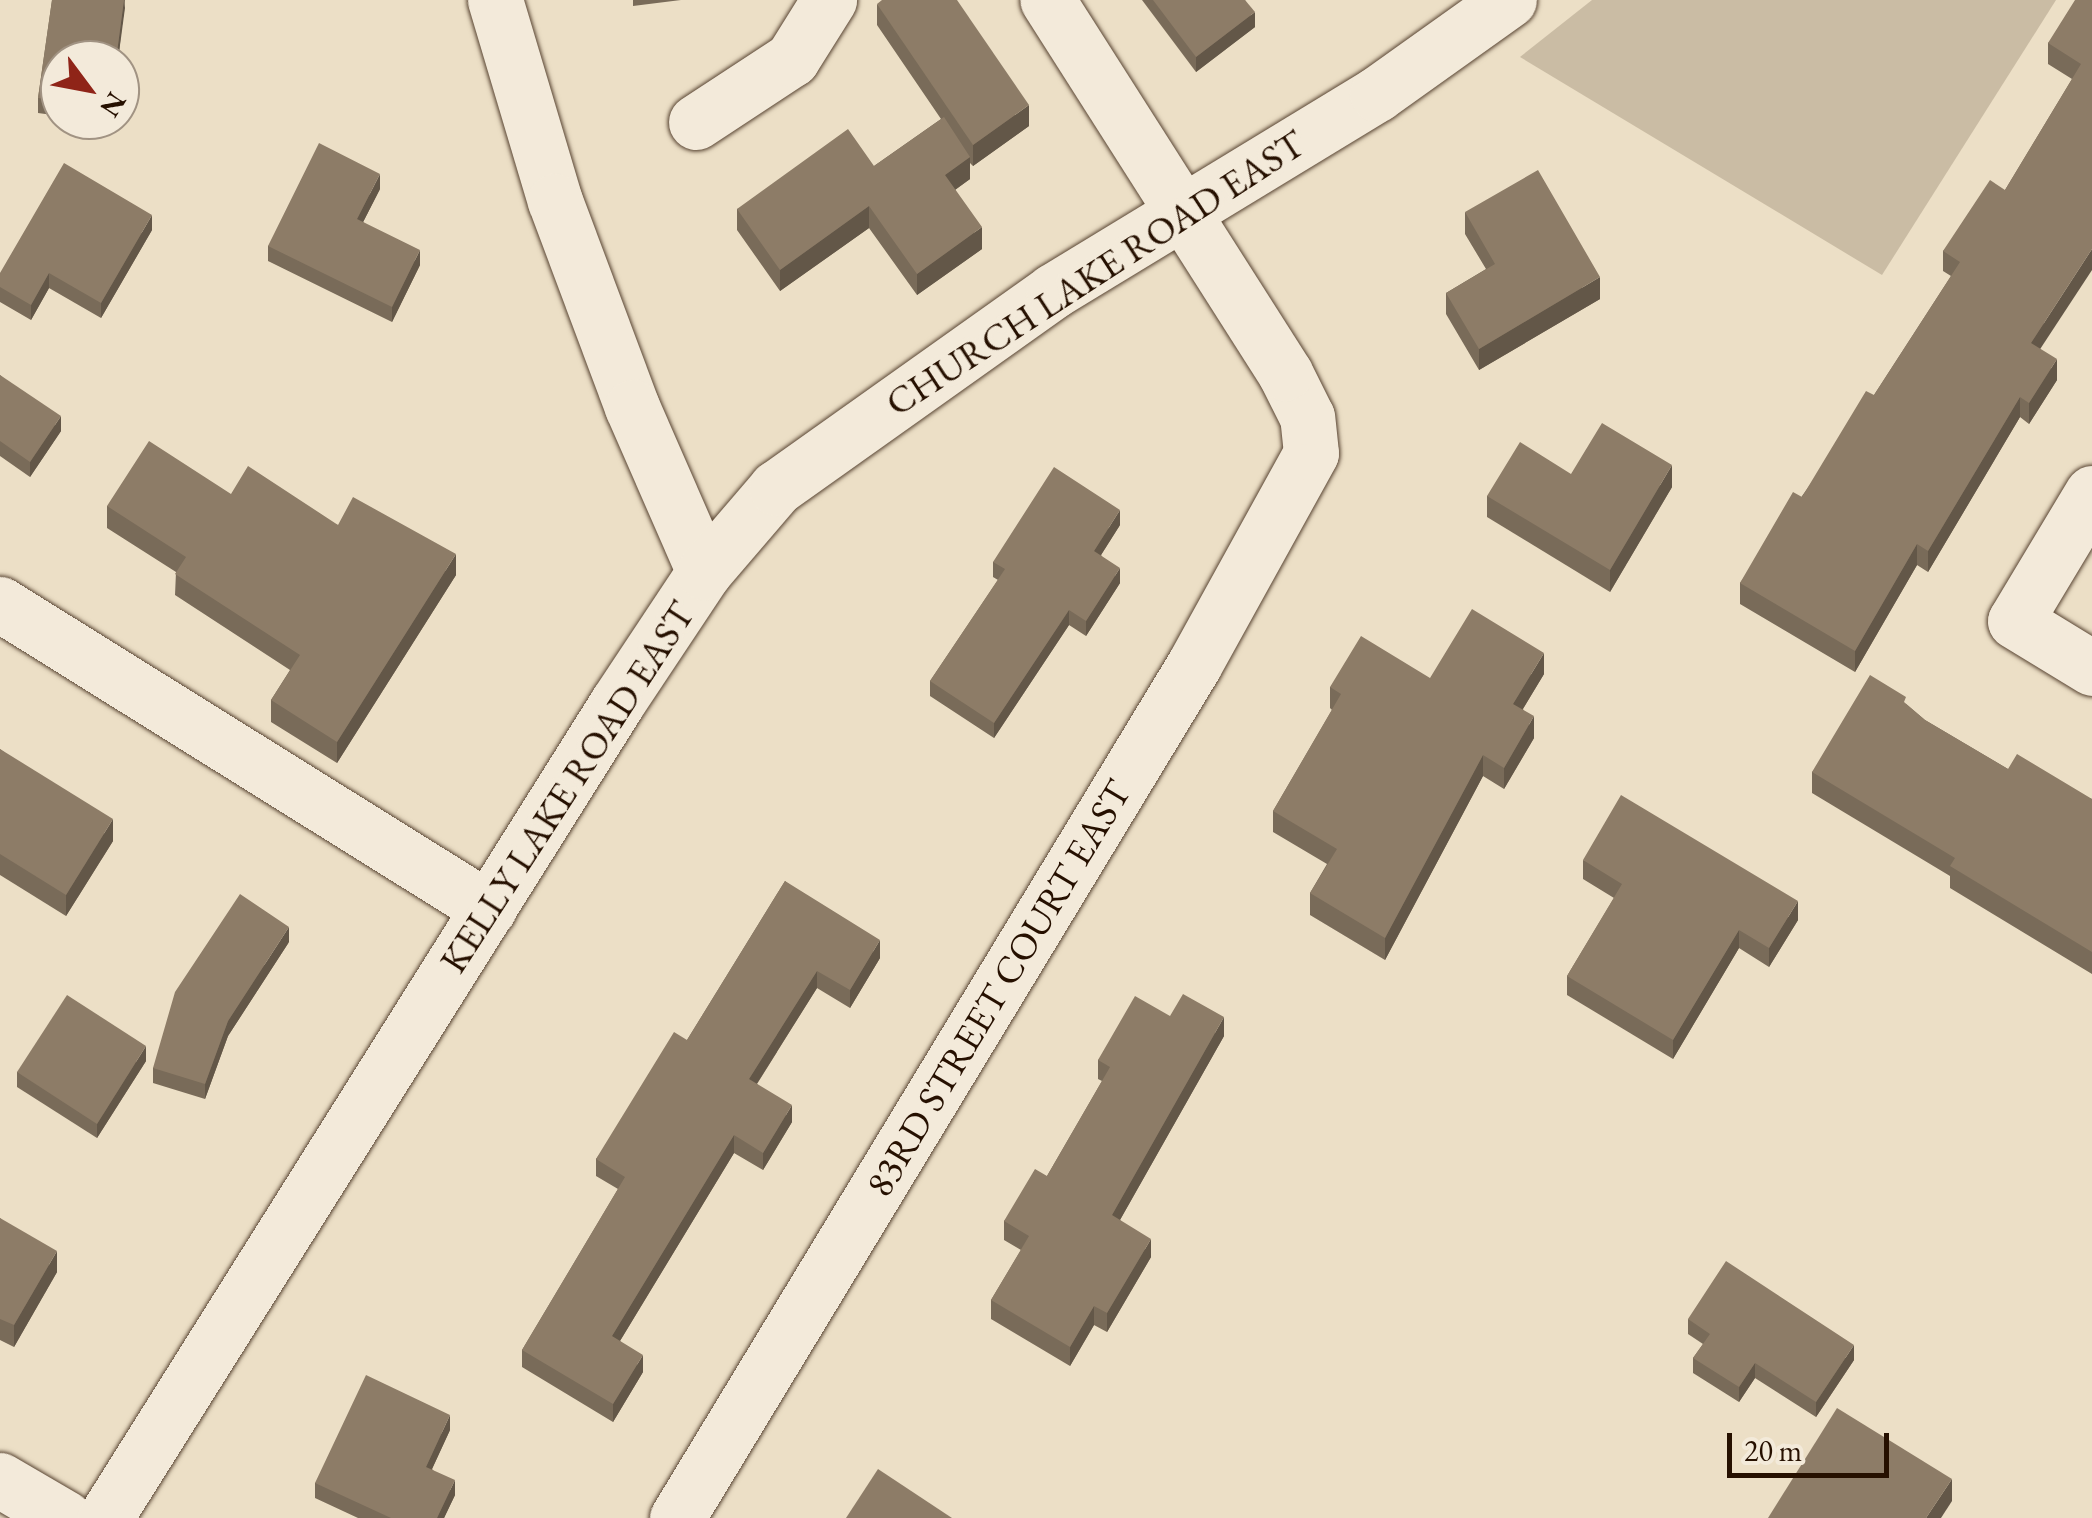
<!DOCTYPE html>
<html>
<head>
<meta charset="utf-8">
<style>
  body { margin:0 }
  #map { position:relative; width:2092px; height:1518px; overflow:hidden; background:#ecdfc6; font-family:"EB Garamond",serif }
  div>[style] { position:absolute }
  .green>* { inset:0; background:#cabca4 }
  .roads { filter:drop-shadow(0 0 2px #584432) drop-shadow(0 0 2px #584432) }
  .minor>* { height:55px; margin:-27.5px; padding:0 27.5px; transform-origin:27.5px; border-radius:27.5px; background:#f3eada }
  .wall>* { inset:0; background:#796b59 }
  .shaded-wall>* { inset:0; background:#635748 }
  .building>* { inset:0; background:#8d7c67 }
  span { translate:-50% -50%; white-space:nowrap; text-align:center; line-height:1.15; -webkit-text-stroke:10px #f3eada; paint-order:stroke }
  .street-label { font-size:38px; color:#261000 }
  .north { position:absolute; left:40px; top:40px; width:100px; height:100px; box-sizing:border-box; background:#f3eada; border:2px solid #a19383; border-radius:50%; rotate:122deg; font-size:28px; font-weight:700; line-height:40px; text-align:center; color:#261000 }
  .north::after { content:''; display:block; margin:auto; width:35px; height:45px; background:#8f2418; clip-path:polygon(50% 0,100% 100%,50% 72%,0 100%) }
  .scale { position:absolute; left:1727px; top:1433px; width:162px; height:45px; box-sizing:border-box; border:5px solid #261000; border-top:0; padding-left:12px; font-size:30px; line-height:35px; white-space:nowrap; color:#261000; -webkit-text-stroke:8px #f3eada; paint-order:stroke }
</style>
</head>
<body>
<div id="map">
  <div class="green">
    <div style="clip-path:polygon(1592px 0,2056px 0,1882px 275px,1520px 57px)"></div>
  </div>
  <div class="roads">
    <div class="minor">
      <div style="left:495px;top:0;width:210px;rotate:73.4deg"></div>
      <div style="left:555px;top:201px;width:220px;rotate:69.5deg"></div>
      <div style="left:632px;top:407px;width:180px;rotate:66.4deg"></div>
      <div style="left:696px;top:122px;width:115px;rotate:-33.3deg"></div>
      <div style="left:792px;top:59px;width:70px;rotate:-57.9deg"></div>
      <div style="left:2092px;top:493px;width:149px;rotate:121deg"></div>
      <div style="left:2015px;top:621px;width:90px;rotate:31.4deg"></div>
      <div style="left:0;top:604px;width:576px;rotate:31.95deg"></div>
      <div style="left:0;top:1480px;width:75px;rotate:30.3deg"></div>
      <div style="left:105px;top:1518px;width:962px;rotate:-57.86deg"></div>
      <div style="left:617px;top:703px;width:157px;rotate:-56.4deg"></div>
      <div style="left:704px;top:572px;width:111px;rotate:-49.4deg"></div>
      <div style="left:776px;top:488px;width:340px;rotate:-35.4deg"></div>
      <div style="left:1053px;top:291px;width:379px;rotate:-31.3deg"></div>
      <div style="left:1377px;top:94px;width:162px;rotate:-35.5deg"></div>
      <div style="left:677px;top:1518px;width:997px;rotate:-58.78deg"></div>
      <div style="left:1194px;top:665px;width:242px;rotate:-61.1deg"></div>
      <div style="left:1311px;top:453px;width:36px;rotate:-96deg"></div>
      <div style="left:1307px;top:417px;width:49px;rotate:-116.6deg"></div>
      <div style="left:1285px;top:373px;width:442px;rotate:-122.5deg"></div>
    </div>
  </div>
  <div class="wall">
    <div style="clip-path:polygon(52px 0,125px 0,118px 60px,60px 60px,60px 116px,38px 113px,38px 98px)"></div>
    <div style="clip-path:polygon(633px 0,681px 0,633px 6px)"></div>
    <div style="clip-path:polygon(1142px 0,1245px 0,1255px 27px,1196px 72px)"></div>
    <div style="clip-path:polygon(2092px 0,2040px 349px,2057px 380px,2029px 424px,2020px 417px,1928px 572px,1917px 565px,1855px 672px,1740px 604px,1740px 583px,1874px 395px,1951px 276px,1943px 271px,1943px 251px,2005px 190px,2072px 79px,2048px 64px,2048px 43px)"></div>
    <div style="clip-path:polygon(877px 4px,1029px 126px,973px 166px,970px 163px,970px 179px,955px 190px,982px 249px,917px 295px,869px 228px,780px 291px,737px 230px,737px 209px,874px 166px,941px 119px,877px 25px)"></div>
    <div style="clip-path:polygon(380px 189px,363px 222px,420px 265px,392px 322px,268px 261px,268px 246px)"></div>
    <div style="clip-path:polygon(1465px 212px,1600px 299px,1479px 370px,1446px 314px,1446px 293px,1486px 269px,1465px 234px)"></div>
    <div style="clip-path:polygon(152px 230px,101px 318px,49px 288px,31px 320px,0 302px,0 273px)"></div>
    <div style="clip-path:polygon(0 375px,61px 431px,30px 477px,0 456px)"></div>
    <div style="clip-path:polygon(1571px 474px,1672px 487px,1610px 592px,1487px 517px,1487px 496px)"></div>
    <div style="clip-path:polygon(231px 494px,338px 525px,456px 575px,337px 763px,271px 722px,271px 700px,290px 670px,175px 595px,176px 572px,107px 528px,107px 506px)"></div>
    <div style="clip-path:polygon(1120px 525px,1101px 555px,1120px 583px,1086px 636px,1069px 625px,994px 738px,930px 696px,930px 681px,998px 580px,993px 577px,993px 562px)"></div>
    <div style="clip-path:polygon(1544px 674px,1523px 709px,1534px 738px,1504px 789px,1483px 776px,1385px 960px,1310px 915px,1310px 893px,1327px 864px,1273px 832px,1273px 811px,1332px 710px,1330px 708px,1330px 687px,1430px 678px)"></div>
    <div style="clip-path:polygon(1906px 704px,1925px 720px,2008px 769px,2092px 799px,2092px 974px,1950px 888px,1950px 876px,1812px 793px,1812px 772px)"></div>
    <div style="clip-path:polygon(0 749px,113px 841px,66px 916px,0 875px)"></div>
    <div style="clip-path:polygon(1583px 860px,1798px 920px,1769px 967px,1739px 948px,1673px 1059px,1567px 995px,1567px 976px,1614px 898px,1583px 879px)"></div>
    <div style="clip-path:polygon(785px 881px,880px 958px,850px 1008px,817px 988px,757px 1084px,792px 1122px,763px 1170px,734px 1153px,620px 1341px,643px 1372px,613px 1422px,522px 1367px,522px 1350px,618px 1189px,596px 1176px,596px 1159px,687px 1040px)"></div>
    <div style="clip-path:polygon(289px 942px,228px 1036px,205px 1099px,153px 1083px,153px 1068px)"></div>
    <div style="clip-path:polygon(1170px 1016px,1224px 1036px,1120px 1220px,1151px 1257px,1107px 1332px,1094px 1325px,1070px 1366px,991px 1319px,991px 1300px,1021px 1250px,1004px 1240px,1004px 1221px,1047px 1176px,1102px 1081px,1098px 1079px,1098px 1060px)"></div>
    <div style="clip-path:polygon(146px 1061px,97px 1138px,17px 1087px,17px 1072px)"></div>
    <div style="clip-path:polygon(0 1218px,57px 1272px,14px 1347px,0 1340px)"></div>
    <div style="clip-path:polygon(1688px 1319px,1854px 1360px,1816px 1417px,1755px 1378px,1739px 1402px,1693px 1373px,1693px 1358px,1703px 1344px,1688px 1334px)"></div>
    <div style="clip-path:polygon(450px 1430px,432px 1469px,455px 1495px,444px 1518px,358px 1518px,315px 1498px,315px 1483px)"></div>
  </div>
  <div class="shaded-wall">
    <div style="clip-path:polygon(124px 0,125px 8px,118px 60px,116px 60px)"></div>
    <div style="clip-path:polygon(1255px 12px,1255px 27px,1196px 72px,1196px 57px)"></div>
    <div style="clip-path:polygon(1029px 105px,1029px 126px,973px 166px,973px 145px)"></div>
    <div style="clip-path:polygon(970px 157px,970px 179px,945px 197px,945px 175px)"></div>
    <div style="clip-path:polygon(380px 174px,380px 189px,357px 234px,357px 219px)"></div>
    <div style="clip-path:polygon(869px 206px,869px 228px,780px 291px,780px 270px)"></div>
    <div style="clip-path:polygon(152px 215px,152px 230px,101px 318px,101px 303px)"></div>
    <div style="clip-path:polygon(982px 227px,982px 249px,917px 295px,917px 274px)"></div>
    <div style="clip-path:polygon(2092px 249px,2092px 270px,2031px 363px,2031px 343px)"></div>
    <div style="clip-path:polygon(420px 250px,420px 265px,392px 322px,392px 307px)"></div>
    <div style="clip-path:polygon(49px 273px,49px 288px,31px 320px,31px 305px)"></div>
    <div style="clip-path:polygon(1600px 277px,1600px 299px,1479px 370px,1479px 349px)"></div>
    <div style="clip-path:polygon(2057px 359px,2057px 380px,2029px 424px,2029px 403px)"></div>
    <div style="clip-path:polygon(2020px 397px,2020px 417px,1928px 572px,1928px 551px)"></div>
    <div style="clip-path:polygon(61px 416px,61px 431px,30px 477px,30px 462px)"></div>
    <div style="clip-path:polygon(1672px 465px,1672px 487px,1610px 592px,1610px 570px)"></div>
    <div style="clip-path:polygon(1120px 510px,1120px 525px,1094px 566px,1094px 551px)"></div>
    <div style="clip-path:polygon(1917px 544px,1917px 565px,1855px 672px,1855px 651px)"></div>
    <div style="clip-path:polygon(456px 554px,456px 575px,337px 763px,337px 742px)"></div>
    <div style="clip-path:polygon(1120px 568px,1120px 583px,1086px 636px,1086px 621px)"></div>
    <div style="clip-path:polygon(1069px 610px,1069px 625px,994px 738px,994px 723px)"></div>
    <div style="clip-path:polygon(1544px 653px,1544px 674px,1513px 725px,1513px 704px)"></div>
    <div style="clip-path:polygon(1534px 716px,1534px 738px,1504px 789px,1504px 768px)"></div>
    <div style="clip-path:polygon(1483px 755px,1483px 776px,1385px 960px,1385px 938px)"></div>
    <div style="clip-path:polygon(113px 819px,113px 841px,66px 916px,66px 895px)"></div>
    <div style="clip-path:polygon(1798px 901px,1798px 920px,1769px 967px,1769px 948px)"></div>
    <div style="clip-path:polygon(289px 927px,289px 942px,228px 1036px,205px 1099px,205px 1084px,228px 1021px)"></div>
    <div style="clip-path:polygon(1739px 930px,1739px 948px,1673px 1059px,1673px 1040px)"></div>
    <div style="clip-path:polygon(880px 940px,880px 958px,850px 1008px,850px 990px)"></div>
    <div style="clip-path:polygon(817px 971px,817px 988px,749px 1096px,749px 1079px)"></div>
    <div style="clip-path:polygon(1224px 1017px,1224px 1036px,1112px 1234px,1112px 1215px)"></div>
    <div style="clip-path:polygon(146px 1046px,146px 1061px,97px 1138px,97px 1124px)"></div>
    <div style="clip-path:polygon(792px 1105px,792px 1122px,763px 1170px,763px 1153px)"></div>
    <div style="clip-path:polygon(734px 1135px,734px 1153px,612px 1354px,612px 1336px)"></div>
    <div style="clip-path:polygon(1151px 1239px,1151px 1257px,1107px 1332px,1107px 1313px)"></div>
    <div style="clip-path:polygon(57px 1251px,57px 1272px,14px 1347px,14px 1325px)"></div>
    <div style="clip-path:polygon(1094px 1306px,1094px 1325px,1070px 1366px,1070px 1347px)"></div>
    <div style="clip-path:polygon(1854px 1345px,1854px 1360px,1816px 1417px,1816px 1402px)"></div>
    <div style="clip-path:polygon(643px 1355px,643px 1372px,613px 1422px,613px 1404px)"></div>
    <div style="clip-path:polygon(1755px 1363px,1755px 1378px,1739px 1402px,1739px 1387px)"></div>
    <div style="clip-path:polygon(450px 1415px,450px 1430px,426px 1482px,426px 1467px)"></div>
    <div style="clip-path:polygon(1952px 1479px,1952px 1501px,1941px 1518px,1926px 1518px)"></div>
    <div style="clip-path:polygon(455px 1480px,455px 1495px,444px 1518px,437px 1518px)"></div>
  </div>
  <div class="building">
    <div style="clip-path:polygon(52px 0,124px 0,116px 60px,60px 60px,60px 101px,38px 98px)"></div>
    <div style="clip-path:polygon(882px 0,957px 0,1029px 105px,973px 145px,877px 4px)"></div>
    <div style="clip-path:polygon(1153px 0,1245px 0,1255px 12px,1196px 57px)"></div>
    <div style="clip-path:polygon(2075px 0,2092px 0,2092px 249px,2031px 343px,2057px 359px,2029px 403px,2020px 397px,1928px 551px,1917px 544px,1855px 651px,1740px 583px,1793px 492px,1802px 497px,1866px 391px,1874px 395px,1960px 262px,1943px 251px,1990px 180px,2005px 190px,2081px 64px,2048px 43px)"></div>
    <div style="clip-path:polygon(944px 117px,970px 157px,945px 175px,982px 227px,917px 274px,869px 206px,780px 270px,737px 209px,848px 129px,874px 166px)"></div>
    <div style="clip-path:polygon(319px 143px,380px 174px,357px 219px,420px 250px,392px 307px,268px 246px)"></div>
    <div style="clip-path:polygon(64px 163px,152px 215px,101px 303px,49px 273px,31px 305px,0 287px,0 273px)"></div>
    <div style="clip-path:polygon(1538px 170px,1600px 277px,1479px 349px,1446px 293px,1495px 264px,1465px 212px)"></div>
    <div style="clip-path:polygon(0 375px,61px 416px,30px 462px,0 441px)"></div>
    <div style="clip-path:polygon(1602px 423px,1672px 465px,1610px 570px,1487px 496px,1520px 442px,1571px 474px)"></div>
    <div style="clip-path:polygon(149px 441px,231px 494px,248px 466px,338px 525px,353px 497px,456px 554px,337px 742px,271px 700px,300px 655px,175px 574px,186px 557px,107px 506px)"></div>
    <div style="clip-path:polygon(1054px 467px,1120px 510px,1094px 551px,1120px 568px,1086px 621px,1069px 610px,994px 723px,930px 681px,1005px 569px,993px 562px)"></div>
    <div style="clip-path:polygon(1472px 609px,1544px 653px,1513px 704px,1534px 716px,1504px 768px,1483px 755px,1385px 938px,1310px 893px,1337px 849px,1273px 811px,1341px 694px,1330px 687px,1361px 636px,1430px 678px)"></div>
    <div style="clip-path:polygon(1870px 675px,1906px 697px,1904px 702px,1925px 720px,2008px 769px,2017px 754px,2092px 799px,2092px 952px,1950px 866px,1955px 858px,1812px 772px)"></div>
    <div style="clip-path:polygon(0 749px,113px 819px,66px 895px,0 854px)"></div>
    <div style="clip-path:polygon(1621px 795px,1798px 901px,1769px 948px,1739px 930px,1673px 1040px,1567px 976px,1622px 884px,1583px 860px)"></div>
    <div style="clip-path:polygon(785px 881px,880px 940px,850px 990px,817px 971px,749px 1079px,792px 1105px,763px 1153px,734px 1135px,612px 1336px,643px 1355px,613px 1404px,522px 1350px,625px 1177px,596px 1159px,674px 1032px,687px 1040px)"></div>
    <div style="clip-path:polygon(240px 894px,289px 927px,228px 1021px,205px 1084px,153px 1068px,175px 992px)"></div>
    <div style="clip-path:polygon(1183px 994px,1224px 1017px,1112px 1215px,1151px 1239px,1107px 1313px,1094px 1306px,1070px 1347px,991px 1300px,1029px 1236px,1004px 1221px,1035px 1169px,1047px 1176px,1110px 1067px,1098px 1060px,1135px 996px,1170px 1016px)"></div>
    <div style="clip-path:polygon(67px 995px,146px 1046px,97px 1124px,17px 1072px)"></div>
    <div style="clip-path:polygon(0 1218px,57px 1251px,14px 1325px,0 1319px)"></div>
    <div style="clip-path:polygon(1726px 1261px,1854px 1345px,1816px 1402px,1755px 1363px,1739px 1387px,1693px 1358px,1710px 1334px,1688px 1319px)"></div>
    <div style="clip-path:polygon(366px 1375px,450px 1415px,426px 1467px,455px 1480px,437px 1518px,391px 1518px,315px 1483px)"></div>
    <div style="clip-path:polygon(1837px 1408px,1952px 1479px,1926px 1518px,1768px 1518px)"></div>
    <div style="clip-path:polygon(878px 1469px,952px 1518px,846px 1518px)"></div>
  </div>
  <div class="street-label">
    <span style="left:1095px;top:273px;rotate:-33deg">CHURCH LAKE ROAD EAST</span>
    <span style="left:567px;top:787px;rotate:-57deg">KELLY LAKE ROAD EAST</span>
    <span style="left:998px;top:988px;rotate:-59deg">83RD STREET COURT EAST</span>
  </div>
  <div class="north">N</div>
  <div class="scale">20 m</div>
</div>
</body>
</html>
